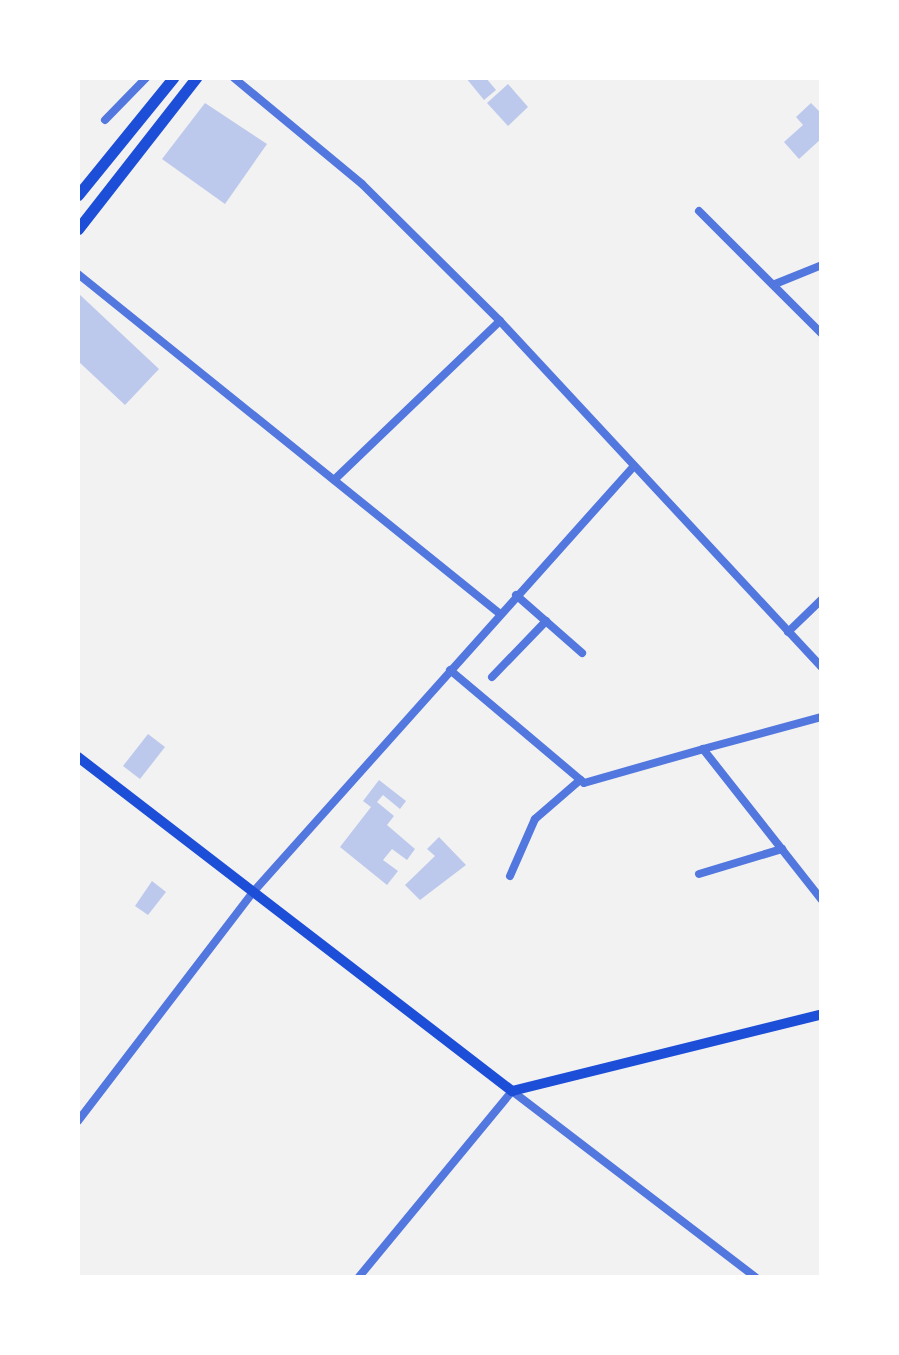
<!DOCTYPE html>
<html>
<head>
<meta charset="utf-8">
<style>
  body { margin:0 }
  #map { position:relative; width:899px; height:1355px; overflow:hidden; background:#f2f2f2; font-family:Lato,sans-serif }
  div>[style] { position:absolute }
  .building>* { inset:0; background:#bdc9ec }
  .minor>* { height:8px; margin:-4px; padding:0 4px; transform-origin:4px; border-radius:4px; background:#5277de }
  .secondary>* { height:10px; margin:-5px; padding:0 5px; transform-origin:5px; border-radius:5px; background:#1d4ed8 }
  .primary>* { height:11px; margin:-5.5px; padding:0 5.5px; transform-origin:5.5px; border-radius:5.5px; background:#1d4ed8 }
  span { translate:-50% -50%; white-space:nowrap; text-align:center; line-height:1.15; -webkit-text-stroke:8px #fff; paint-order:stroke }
  .frame { position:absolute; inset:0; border:80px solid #fff; pointer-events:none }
</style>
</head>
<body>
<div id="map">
  <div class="building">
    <div style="clip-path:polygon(466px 78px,486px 78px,496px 90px,484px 100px)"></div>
    <div style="clip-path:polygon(508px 84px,528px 107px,508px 126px,487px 103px)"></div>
    <div style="clip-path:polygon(205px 103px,267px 144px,225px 204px,162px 159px)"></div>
    <div style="clip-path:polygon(811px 103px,822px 114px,822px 138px,799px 159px,784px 142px,803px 125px,796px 117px)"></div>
    <div style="clip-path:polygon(78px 293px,159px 369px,125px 405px,78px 361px)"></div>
    <div style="clip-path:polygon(148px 734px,165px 747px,140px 779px,123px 766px)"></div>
    <div style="clip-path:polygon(379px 780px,406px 801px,400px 809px,383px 795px,377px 802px,394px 816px,387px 825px,415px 849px,407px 860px,392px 849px,383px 860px,398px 871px,387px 885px,340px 847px,371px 807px,363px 801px)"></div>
    <div style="clip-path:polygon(439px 837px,466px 865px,420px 900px,405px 885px,435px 856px,427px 849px)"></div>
    <div style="clip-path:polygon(152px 881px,166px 892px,148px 915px,135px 906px)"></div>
  </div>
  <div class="minor">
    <div style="left:234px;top:78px;width:166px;rotate:39.6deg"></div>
    <div style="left:362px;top:184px;width:194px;rotate:44.8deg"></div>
    <div style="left:500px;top:321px;width:473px;rotate:47.1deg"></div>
    <div style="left:105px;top:120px;width:59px;rotate:-45.7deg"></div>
    <div style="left:699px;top:211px;width:174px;rotate:45deg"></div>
    <div style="left:78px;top:274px;width:541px;rotate:38.84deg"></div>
    <div style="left:775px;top:284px;width:51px;rotate:-22deg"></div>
    <div style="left:334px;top:480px;width:230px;rotate:-43.8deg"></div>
    <div style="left:516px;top:595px;width:88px;rotate:41.3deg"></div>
    <div style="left:788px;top:632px;width:47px;rotate:-44.1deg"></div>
    <div style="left:450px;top:670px;width:175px;rotate:40.1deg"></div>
    <div style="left:584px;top:783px;width:124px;rotate:-15.9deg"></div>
    <div style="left:703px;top:749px;width:192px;rotate:51.8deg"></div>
    <div style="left:492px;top:677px;width:78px;rotate:-46deg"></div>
    <div style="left:703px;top:749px;width:123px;rotate:-15.1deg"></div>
    <div style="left:699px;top:874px;width:87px;rotate:-16.8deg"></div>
    <div style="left:510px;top:876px;width:62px;rotate:-66.3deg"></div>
    <div style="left:535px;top:819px;width:60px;rotate:-40.9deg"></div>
    <div style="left:78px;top:1121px;width:290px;rotate:-52.6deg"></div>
    <div style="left:254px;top:891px;width:570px;rotate:-48.2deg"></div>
    <div style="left:358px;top:1278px;width:242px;rotate:-50.5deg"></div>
    <div style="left:512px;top:1091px;width:308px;rotate:37.4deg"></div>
  </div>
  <div class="secondary">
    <div style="left:78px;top:757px;width:548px;rotate:37.58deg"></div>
    <div style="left:512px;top:1091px;width:319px;rotate:-13.9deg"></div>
  </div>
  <div class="primary">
    <div style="left:78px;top:195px;width:151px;rotate:-50.9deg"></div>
    <div style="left:78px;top:229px;width:192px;rotate:-52deg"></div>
  </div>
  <div class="frame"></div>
</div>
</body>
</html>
